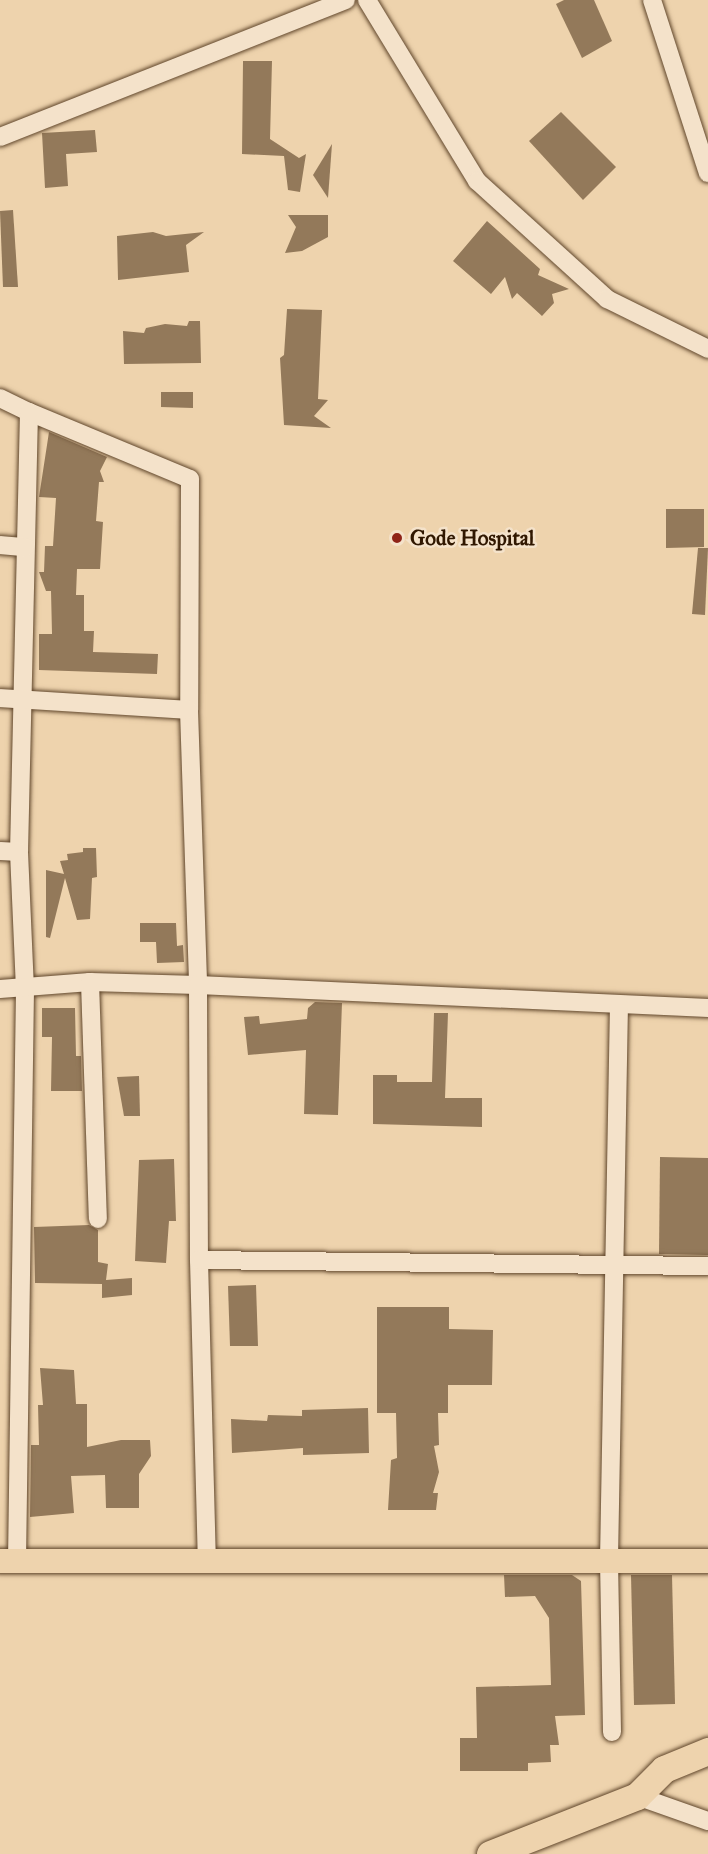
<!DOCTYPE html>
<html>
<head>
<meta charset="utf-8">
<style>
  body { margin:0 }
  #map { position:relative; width:708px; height:1854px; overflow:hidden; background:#eed3ad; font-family:"IM FELL Great Primer",serif }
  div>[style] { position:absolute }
  .building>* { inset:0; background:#93795a }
  .roads { filter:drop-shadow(0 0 2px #60462b) drop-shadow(0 0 2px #60462b) }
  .minor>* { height:18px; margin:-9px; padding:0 9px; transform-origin:9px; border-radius:9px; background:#f4e2ca }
  .major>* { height:24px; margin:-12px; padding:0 12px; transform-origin:12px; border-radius:12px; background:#eed3ad }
  .highway>* { height:27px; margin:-13.5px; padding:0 13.5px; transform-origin:13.5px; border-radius:13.5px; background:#eed3ad }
  .dots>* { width:16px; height:16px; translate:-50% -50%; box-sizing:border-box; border:3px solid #f4e2ca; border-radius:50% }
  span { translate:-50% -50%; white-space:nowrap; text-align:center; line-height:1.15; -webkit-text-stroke:5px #f4e2ca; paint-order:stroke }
  .poi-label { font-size:21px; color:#301700; font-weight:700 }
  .left { translate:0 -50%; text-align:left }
</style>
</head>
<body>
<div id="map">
  <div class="building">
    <div style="clip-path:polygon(564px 0,594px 0,612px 41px,582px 58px,556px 4px)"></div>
    <div style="clip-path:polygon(243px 61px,272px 61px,270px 139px,299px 158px,306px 154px,300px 192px,288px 190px,284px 156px,242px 154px)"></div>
    <div style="clip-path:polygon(561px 112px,616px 167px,583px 200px,529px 141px)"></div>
    <div style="clip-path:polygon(95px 130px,97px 152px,66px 154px,68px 186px,45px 188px,42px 133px)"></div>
    <div style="clip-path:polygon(332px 144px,328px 198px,313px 175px)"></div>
    <div style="clip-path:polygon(13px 210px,18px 287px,3px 287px,0 211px)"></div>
    <div style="clip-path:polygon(288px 215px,328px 215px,328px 237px,302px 251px,285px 253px,296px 227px)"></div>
    <div style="clip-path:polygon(487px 221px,540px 269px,538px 275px,569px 289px,552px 294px,554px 303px,542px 316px,517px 293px,512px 299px,505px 277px,491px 294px,453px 261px)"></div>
    <div style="clip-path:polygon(153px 232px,166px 236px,204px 232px,186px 245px,189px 272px,118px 280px,117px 236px)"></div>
    <div style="clip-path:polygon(287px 309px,322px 310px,318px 399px,328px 400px,314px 416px,331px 428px,284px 425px,280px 358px,284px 355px)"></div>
    <div style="clip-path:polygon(189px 321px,200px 321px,201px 363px,124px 364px,123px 331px,144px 333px,146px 328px,165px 324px,187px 326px)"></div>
    <div style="clip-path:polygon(161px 392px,193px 392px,193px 408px,161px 407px)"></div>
    <div style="clip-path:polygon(49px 432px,107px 457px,100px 471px,104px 482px,99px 482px,96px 521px,103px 522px,100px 569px,77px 569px,76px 595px,84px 595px,84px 631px,94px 631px,93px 652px,158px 654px,157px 674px,39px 670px,39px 634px,52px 634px,51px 591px,46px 591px,39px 572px,44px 572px,45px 546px,53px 546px,56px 498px,39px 497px)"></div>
    <div style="clip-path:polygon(666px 509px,704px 509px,704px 547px,666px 548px)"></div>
    <div style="clip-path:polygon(698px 548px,708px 548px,705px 615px,692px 614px)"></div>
    <div style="clip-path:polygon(83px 848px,96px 848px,97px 877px,92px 878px,90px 919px,77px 920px,65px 878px,50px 938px,46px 937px,46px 870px,64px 874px,60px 861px,68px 860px,67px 854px,83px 852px)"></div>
    <div style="clip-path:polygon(140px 923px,176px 923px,177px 946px,183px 945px,184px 962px,157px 963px,156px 942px,140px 942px)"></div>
    <div style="clip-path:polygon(315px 1002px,342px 1003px,338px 1115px,304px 1114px,306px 1050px,248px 1055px,244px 1017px,259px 1016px,260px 1024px,307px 1019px,308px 1008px)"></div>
    <div style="clip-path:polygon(42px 1008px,75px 1008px,76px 1056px,81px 1056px,82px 1091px,51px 1091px,52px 1037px,42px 1037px)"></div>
    <div style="clip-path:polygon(434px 1013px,448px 1013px,445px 1098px,482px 1098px,482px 1127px,373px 1124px,373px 1075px,397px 1075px,397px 1082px,432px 1082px)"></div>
    <div style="clip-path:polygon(139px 1076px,140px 1116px,124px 1116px,117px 1077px)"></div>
    <div style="clip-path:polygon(660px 1157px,708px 1158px,708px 1255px,659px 1254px)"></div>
    <div style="clip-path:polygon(174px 1159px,176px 1221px,169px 1221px,166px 1263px,135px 1261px,139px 1160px)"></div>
    <div style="clip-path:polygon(89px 1225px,98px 1230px,98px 1262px,108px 1264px,106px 1280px,132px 1278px,132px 1295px,102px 1298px,102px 1284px,35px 1283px,34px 1227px)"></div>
    <div style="clip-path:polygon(256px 1285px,258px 1346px,230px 1346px,228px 1286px)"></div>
    <div style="clip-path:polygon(377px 1307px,449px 1307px,449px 1329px,493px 1330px,492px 1385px,448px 1385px,448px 1413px,438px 1413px,439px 1445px,434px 1446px,439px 1472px,433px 1493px,438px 1493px,436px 1510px,388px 1510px,391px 1460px,397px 1458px,396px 1413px,377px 1413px)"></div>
    <div style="clip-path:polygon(40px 1368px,74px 1370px,76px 1404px,87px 1404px,87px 1447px,121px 1440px,150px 1440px,151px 1456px,139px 1474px,139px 1508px,106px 1508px,105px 1475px,71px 1476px,74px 1513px,30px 1517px,31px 1445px,39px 1445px,38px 1405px,43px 1405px)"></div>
    <div style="clip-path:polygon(368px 1408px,369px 1453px,303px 1455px,303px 1448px,232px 1453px,231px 1419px,267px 1421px,268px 1415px,302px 1416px,302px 1410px)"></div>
    <div style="clip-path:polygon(504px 1575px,572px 1575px,581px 1581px,585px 1715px,555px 1716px,559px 1745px,550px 1745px,551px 1762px,528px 1763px,528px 1771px,460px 1771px,460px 1738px,477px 1738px,476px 1687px,551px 1685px,549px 1618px,535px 1596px,505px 1597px)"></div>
    <div style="clip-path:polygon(631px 1575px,672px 1575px,675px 1704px,634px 1705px)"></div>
  </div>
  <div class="roads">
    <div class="minor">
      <div style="left:367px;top:0;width:212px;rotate:58.7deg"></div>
      <div style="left:477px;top:181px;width:176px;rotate:42.2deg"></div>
      <div style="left:607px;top:299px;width:113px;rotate:26.3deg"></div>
      <div style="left:652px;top:0;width:182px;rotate:72.1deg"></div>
      <div style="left:0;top:137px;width:372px;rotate:-21.6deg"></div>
      <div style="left:0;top:398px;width:32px;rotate:26deg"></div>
      <div style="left:29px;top:412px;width:440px;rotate:91.3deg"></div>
      <div style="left:19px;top:852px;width:137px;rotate:87.5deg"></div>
      <div style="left:25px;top:989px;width:572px;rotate:90.8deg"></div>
      <div style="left:29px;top:412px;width:174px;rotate:22.6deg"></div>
      <div style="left:190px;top:479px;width:231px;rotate:90.2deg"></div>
      <div style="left:189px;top:710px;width:275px;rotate:88.1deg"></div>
      <div style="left:198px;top:985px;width:275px;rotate:89.8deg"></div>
      <div style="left:199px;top:1260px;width:301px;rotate:88.5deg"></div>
      <div style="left:0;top:545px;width:25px;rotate:5deg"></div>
      <div style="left:0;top:698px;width:189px;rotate:3.6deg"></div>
      <div style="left:0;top:851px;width:19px;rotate:3deg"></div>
      <div style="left:90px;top:982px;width:237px;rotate:88.1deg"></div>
      <div style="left:0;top:989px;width:90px;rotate:-4.4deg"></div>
      <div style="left:90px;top:982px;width:108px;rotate:1.6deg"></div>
      <div style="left:198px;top:985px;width:511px;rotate:2.58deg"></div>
      <div style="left:199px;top:1260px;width:509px;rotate:0.68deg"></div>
      <div style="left:612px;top:1732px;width:172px;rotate:-91deg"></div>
      <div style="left:609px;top:1560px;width:554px;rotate:-88.97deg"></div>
      <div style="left:637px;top:1796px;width:75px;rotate:19.4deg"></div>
    </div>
    <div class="major">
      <div style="left:0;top:1561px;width:708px"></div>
    </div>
    <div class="highway">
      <div style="left:490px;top:1854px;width:158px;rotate:-21.5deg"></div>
      <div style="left:637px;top:1796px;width:38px;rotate:-45deg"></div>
      <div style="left:664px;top:1769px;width:48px;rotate:-22.2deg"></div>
    </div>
  </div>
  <div class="dots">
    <div style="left:397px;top:538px;background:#8f2418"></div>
  </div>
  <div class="poi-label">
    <span class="left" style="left:410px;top:538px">Gode Hospital</span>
  </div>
</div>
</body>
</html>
